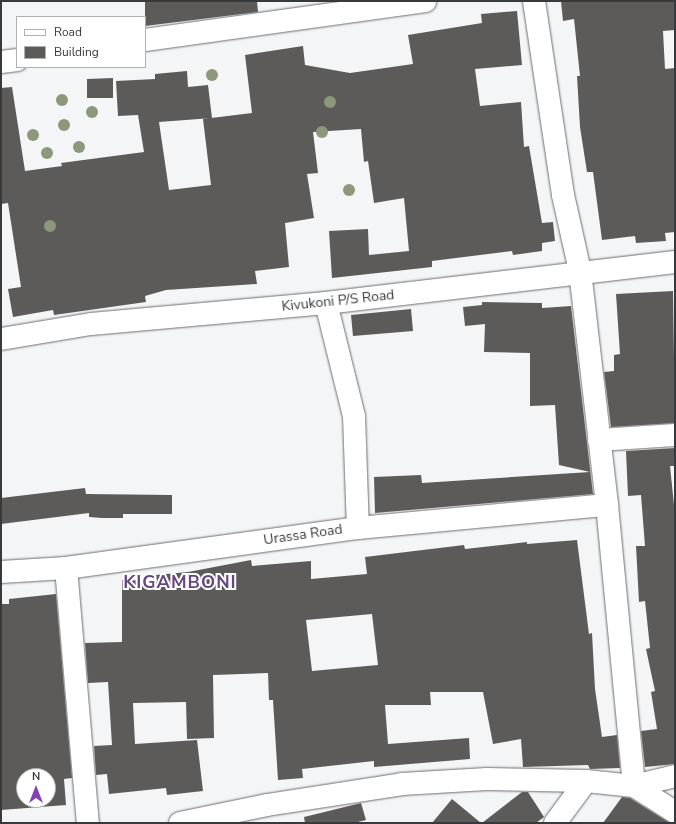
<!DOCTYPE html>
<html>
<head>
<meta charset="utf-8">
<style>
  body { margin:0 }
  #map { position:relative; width:676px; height:824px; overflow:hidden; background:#f4f5f7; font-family:"Nunito Sans",sans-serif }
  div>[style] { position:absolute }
  .building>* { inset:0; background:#5d5b5a }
  .roads { filter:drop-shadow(0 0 1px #6c6d6f) drop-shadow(0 0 1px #6c6d6f) }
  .minor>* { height:22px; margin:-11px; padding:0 11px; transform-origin:11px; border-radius:11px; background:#fff }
  .trees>* { width:12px; height:12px; margin:-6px; border-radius:50%; background:#8d987a }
  span { translate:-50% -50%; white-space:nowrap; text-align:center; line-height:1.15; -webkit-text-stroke:4px #fff; paint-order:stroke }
  .street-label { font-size:14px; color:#38393a }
  .district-label { font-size:18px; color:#654681; font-weight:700; letter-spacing:1px }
  .frame { position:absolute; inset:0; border:2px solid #38393a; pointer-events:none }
  .legend { position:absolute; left:16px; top:16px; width:130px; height:52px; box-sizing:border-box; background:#fff; border:1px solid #afb0b0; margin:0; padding:5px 7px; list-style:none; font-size:12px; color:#38393a }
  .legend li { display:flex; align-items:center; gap:8px; height:20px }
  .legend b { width:20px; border:1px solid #afb0b0 }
  .north { position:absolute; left:16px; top:768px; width:40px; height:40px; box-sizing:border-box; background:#fff; border:1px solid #afb0b0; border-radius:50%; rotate:0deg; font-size:11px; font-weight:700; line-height:16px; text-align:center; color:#38393a }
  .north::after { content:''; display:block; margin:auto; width:14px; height:18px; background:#8140b4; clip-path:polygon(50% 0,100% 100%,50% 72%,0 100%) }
</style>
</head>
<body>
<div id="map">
  <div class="building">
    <div style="clip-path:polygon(145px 1px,257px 1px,258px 12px,145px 26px)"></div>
    <div style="clip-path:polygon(561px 1px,675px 1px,675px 30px,663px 31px,665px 69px,675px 68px,675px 232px,665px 233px,666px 241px,636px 243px,635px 236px,602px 240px,593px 172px,587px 172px,580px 127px,577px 76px,580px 76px,574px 19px,563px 21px)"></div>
    <div style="clip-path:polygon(517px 11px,522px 65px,475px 69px,480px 106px,521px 102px,524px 147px,529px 146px,542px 223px,553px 222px,555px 241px,542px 243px,542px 251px,513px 255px,512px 251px,432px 261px,432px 267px,332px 278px,329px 231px,368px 229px,369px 255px,409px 251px,404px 198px,374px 203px,368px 161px,364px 162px,361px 129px,313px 132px,318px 173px,307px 174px,314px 218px,285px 223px,289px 267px,255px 271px,257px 284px,166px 290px,145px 296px,146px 302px,54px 315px,53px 310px,13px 317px,8px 289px,21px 287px,8px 203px,1px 204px,1px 88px,12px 87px,25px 171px,62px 166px,61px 163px,144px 152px,138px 115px,118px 116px,116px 81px,155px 79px,155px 74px,187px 71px,188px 87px,208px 85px,212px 118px,159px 122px,169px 190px,211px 185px,203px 119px,252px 113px,245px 55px,303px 46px,305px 65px,350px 73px,413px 64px,408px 35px,482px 23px,481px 14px)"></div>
    <div style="clip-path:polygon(113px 78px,113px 98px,87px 98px,87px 79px)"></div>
    <div style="clip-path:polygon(673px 291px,675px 423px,611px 427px,604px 372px,614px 371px,614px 355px,620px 354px,616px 294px)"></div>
    <div style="clip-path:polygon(482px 302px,542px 303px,542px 308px,571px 306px,593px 494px,375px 513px,374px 477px,421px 475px,422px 483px,590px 472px,559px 465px,555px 405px,530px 406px,530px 353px,484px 352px,485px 324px,465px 326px,463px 307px,482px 305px)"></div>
    <div style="clip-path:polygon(411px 309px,413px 331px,353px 336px,351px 315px)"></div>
    <div style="clip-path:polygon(675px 448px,675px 466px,670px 466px,675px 515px,675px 764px,645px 767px,641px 731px,657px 729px,651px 692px,655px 691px,646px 649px,650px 648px,645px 601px,639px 602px,636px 546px,645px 546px,641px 495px,628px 496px,626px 451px)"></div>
    <div style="clip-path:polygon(85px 488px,86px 494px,172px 495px,172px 514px,123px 514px,123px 518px,102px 518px,89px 517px,89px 513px,1px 524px,1px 498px)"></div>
    <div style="clip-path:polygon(evenodd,577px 540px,589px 634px,592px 633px,595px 689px,602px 737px,617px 735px,620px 768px,590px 769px,588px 765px,523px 767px,521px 739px,493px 744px,483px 692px,430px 692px,431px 705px,385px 705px,388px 744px,469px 738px,470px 759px,374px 767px,374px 761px,302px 769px,303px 778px,278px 780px,273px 700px,269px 700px,268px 673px,213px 675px,214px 738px,187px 739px,186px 702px,133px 703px,135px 744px,197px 740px,203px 791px,167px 795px,166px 788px,109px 794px,107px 774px,96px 775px,94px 746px,112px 745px,108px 682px,88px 683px,85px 643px,122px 642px,122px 580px,157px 581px,156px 575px,188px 572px,251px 560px,252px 566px,311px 561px,311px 579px,367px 574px,365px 557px,464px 545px,465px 549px,527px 542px,527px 544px,577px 540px,372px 614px,378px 665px,312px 671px,306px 620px,372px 614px)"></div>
    <div style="clip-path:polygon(evenodd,56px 594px,72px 778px,64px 779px,66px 805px,1px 810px,1px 604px,9px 604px,9px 599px,56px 594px,24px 776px,48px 776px,48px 800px,24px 800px,24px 776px)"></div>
    <div style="clip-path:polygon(522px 792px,528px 792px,544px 817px,536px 823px,482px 823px)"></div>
    <div style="clip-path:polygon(622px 797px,630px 798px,670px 823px,603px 823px)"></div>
    <div style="clip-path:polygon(452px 799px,481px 823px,432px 823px)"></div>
    <div style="clip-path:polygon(361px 803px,366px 820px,354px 823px,305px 823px,304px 817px)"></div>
  </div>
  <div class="roads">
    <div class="minor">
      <div style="left:534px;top:1px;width:196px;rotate:81.5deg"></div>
      <div style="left:563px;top:195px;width:78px;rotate:77.4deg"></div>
      <div style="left:580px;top:271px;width:236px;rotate:83.4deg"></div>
      <div style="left:607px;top:505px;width:282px;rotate:84.5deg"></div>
      <div style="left:634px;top:786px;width:42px;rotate:-13.7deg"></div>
      <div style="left:145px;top:40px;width:283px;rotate:-7.9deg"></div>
      <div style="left:1px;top:62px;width:16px;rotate:-7deg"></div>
      <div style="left:326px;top:303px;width:116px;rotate:76.1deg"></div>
      <div style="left:354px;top:416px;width:112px;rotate:88deg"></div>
      <div style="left:1px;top:339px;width:91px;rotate:-9.5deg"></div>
      <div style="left:91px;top:324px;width:236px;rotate:-5.1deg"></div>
      <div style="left:326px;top:303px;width:351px;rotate:-6.7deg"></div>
      <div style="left:599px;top:440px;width:76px;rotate:-3.8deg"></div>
      <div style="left:66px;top:568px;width:256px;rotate:85.1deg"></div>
      <div style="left:1px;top:572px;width:65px;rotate:-3.5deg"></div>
      <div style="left:66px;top:568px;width:295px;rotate:-7.8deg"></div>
      <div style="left:358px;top:528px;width:250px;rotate:-5.3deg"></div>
      <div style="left:180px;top:823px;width:89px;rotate:-11.7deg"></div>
      <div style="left:267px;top:805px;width:137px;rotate:-8.8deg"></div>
      <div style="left:402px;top:784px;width:85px;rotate:-3.4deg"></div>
      <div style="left:487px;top:779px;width:99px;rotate:1.2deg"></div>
      <div style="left:586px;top:781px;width:48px;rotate:5.9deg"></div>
      <div style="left:634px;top:786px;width:49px;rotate:32.4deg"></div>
      <div style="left:555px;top:823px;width:52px;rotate:-53.6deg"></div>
    </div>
  </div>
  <div class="trees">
    <div style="left:212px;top:75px"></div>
    <div style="left:62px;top:100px"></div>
    <div style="left:330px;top:102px"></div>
    <div style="left:92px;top:112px"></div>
    <div style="left:64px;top:125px"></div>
    <div style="left:322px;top:132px"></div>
    <div style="left:33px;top:135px"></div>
    <div style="left:79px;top:147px"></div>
    <div style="left:47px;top:153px"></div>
    <div style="left:349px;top:190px"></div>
    <div style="left:50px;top:226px"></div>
  </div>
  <div class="street-label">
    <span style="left:338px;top:301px;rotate:-6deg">Kivukoni P/S Road</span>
    <span style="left:303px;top:535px;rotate:-8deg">Urassa Road</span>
  </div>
  <div class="district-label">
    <span style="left:180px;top:582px">KIGAMBONI</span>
  </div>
  <div class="frame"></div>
  <ul class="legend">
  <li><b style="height:5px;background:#fff"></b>Road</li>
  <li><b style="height:11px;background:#5d5b5a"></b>Building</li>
  </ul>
  <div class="north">N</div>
</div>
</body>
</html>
